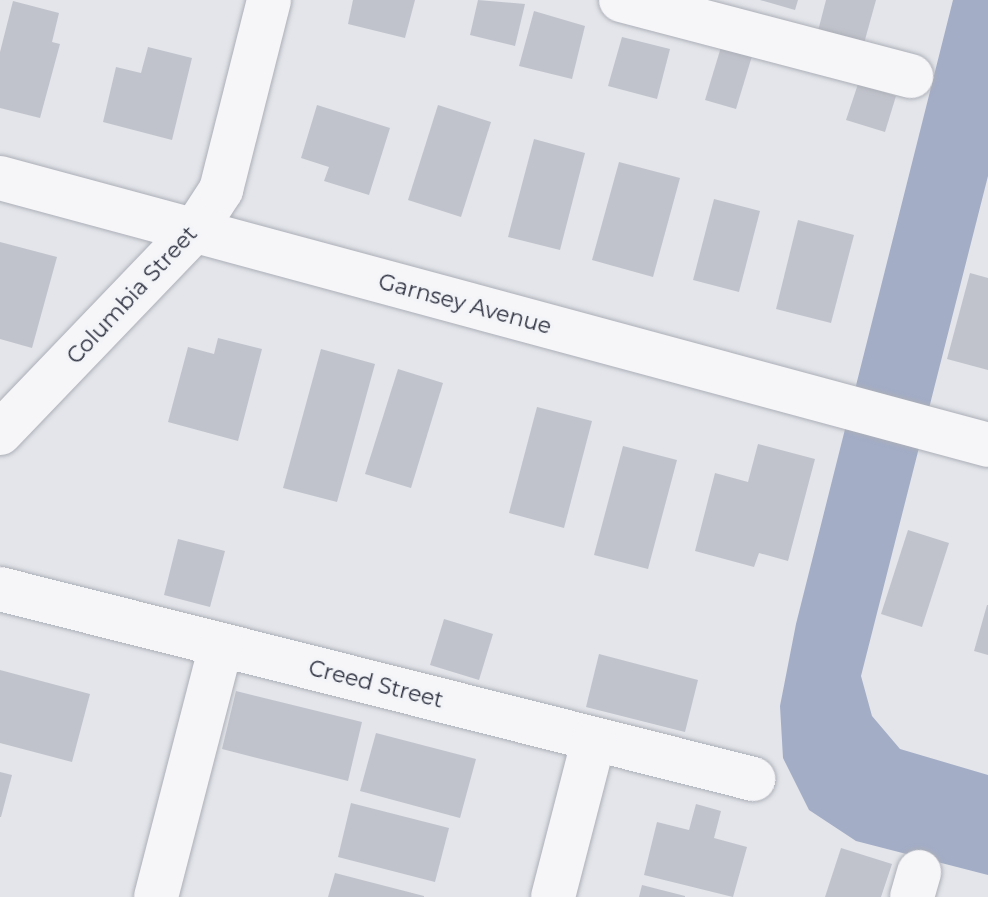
<!DOCTYPE html>
<html>
<head>
<meta charset="utf-8">
<style>
  body { margin:0 }
  #map { position:relative; width:988px; height:897px; overflow:hidden; background:#e3e5ea; font-family:Montserrat,sans-serif }
  div>[style] { position:absolute }
  .water>* { inset:0; background:#a3adc6 }
  .building>* { inset:0; background:#c1c3cc }
  .roads { filter:drop-shadow(0 0 2px #acafb7) drop-shadow(0 0 2px #acafb7) }
  .minor>* { height:44px; margin:-22px; padding:0 22px; transform-origin:22px; border-radius:22px; background:#f6f6f9 }
  span { translate:-50% -50%; white-space:nowrap; text-align:center; line-height:1.15; -webkit-text-stroke:6px #f3f4f7; paint-order:stroke }
  .street-label { font-size:22px; color:#2d3040 }
</style>
</head>
<body>
<div id="map">
  <div class="water">
    <div style="clip-path:polygon(953px 0,988px 0,988px 176px,861px 676px,872px 716px,900px 749px,988px 775px,988px 875px,856px 841px,809px 810px,783px 758px,780px 706px,796px 624px)"></div>
  </div>
  <div class="building">
    <div style="clip-path:polygon(353px 0,415px 0,405px 38px,348px 24px)"></div>
    <div style="clip-path:polygon(478px 0,525px 4px,515px 46px,470px 35px)"></div>
    <div style="clip-path:polygon(760px 0,798px 0,795px 10px)"></div>
    <div style="clip-path:polygon(826px 0,876px 0,863px 47px,817px 35px)"></div>
    <div style="clip-path:polygon(13px 1px,59px 13px,52px 42px,60px 44px,40px 118px,0 108px,0 52px)"></div>
    <div style="clip-path:polygon(534px 11px,585px 26px,572px 79px,519px 66px)"></div>
    <div style="clip-path:polygon(622px 37px,670px 49px,657px 99px,608px 86px)"></div>
    <div style="clip-path:polygon(148px 47px,192px 58px,172px 140px,103px 122px,116px 67px,141px 73px)"></div>
    <div style="clip-path:polygon(721px 47px,752px 56px,736px 109px,705px 100px)"></div>
    <div style="clip-path:polygon(858px 84px,896px 96px,885px 132px,846px 120px)"></div>
    <div style="clip-path:polygon(317px 105px,390px 128px,369px 195px,324px 181px,329px 167px,301px 158px)"></div>
    <div style="clip-path:polygon(438px 105px,491px 122px,461px 217px,408px 200px)"></div>
    <div style="clip-path:polygon(534px 139px,585px 153px,560px 250px,508px 237px)"></div>
    <div style="clip-path:polygon(619px 162px,680px 178px,653px 277px,592px 260px)"></div>
    <div style="clip-path:polygon(714px 199px,760px 211px,739px 292px,693px 280px)"></div>
    <div style="clip-path:polygon(798px 220px,854px 235px,831px 323px,776px 309px)"></div>
    <div style="clip-path:polygon(0 242px,57px 257px,32px 348px,0 339px)"></div>
    <div style="clip-path:polygon(970px 273px,988px 278px,988px 370px,947px 359px)"></div>
    <div style="clip-path:polygon(218px 338px,262px 349px,238px 441px,168px 422px,188px 347px,214px 354px)"></div>
    <div style="clip-path:polygon(321px 349px,375px 364px,337px 502px,283px 488px)"></div>
    <div style="clip-path:polygon(398px 369px,443px 383px,411px 488px,365px 474px)"></div>
    <div style="clip-path:polygon(537px 407px,592px 421px,564px 528px,509px 513px)"></div>
    <div style="clip-path:polygon(758px 444px,815px 459px,788px 561px,759px 553px,754px 567px,695px 551px,715px 473px,748px 482px)"></div>
    <div style="clip-path:polygon(623px 446px,677px 460px,648px 569px,594px 555px)"></div>
    <div style="clip-path:polygon(908px 530px,949px 543px,922px 627px,881px 614px)"></div>
    <div style="clip-path:polygon(178px 539px,225px 551px,210px 607px,164px 595px)"></div>
    <div style="clip-path:polygon(987px 605px,988px 605px,988px 655px,974px 651px)"></div>
    <div style="clip-path:polygon(444px 619px,493px 634px,479px 680px,430px 665px)"></div>
    <div style="clip-path:polygon(599px 654px,698px 680px,685px 732px,586px 707px)"></div>
    <div style="clip-path:polygon(0 670px,90px 694px,72px 762px,0 743px)"></div>
    <div style="clip-path:polygon(236px 691px,362px 722px,348px 781px,222px 749px)"></div>
    <div style="clip-path:polygon(376px 733px,476px 759px,460px 818px,360px 791px)"></div>
    <div style="clip-path:polygon(0 772px,12px 775px,1px 817px,0 817px)"></div>
    <div style="clip-path:polygon(351px 803px,449px 828px,435px 882px,338px 857px)"></div>
    <div style="clip-path:polygon(696px 804px,721px 811px,714px 838px,747px 847px,733px 897px,644px 875px,657px 822px,689px 830px)"></div>
    <div style="clip-path:polygon(841px 848px,892px 864px,881px 897px,825px 897px)"></div>
    <div style="clip-path:polygon(335px 873px,424px 896px,424px 897px,328px 897px)"></div>
    <div style="clip-path:polygon(642px 885px,685px 896px,685px 897px,639px 897px)"></div>
  </div>
  <div class="roads">
    <div class="minor">
      <div style="left:621px;top:0;width:300px;rotate:14.7deg"></div>
      <div style="left:0;top:178px;width:1023px;rotate:15.12deg"></div>
      <div style="left:0;top:433px;width:281px;rotate:-46.2deg"></div>
      <div style="left:195px;top:230px;width:48px;rotate:-57deg"></div>
      <div style="left:221px;top:190px;width:196px;rotate:-75.8deg"></div>
      <div style="left:0;top:589px;width:777px;rotate:14.16deg"></div>
      <div style="left:156px;top:897px;width:260px;rotate:-75.5deg"></div>
      <div style="left:553px;top:897px;width:163px;rotate:-75.5deg"></div>
      <div style="left:912px;top:897px;width:26px;rotate:-74deg"></div>
    </div>
  </div>
  <div class="street-label">
    <span style="left:132px;top:295px;rotate:-47deg">Columbia Street</span>
    <span style="left:465px;top:304px;rotate:15deg">Garnsey Avenue</span>
    <span style="left:376px;top:684px;rotate:14deg">Creed Street</span>
  </div>
</div>
</body>
</html>
